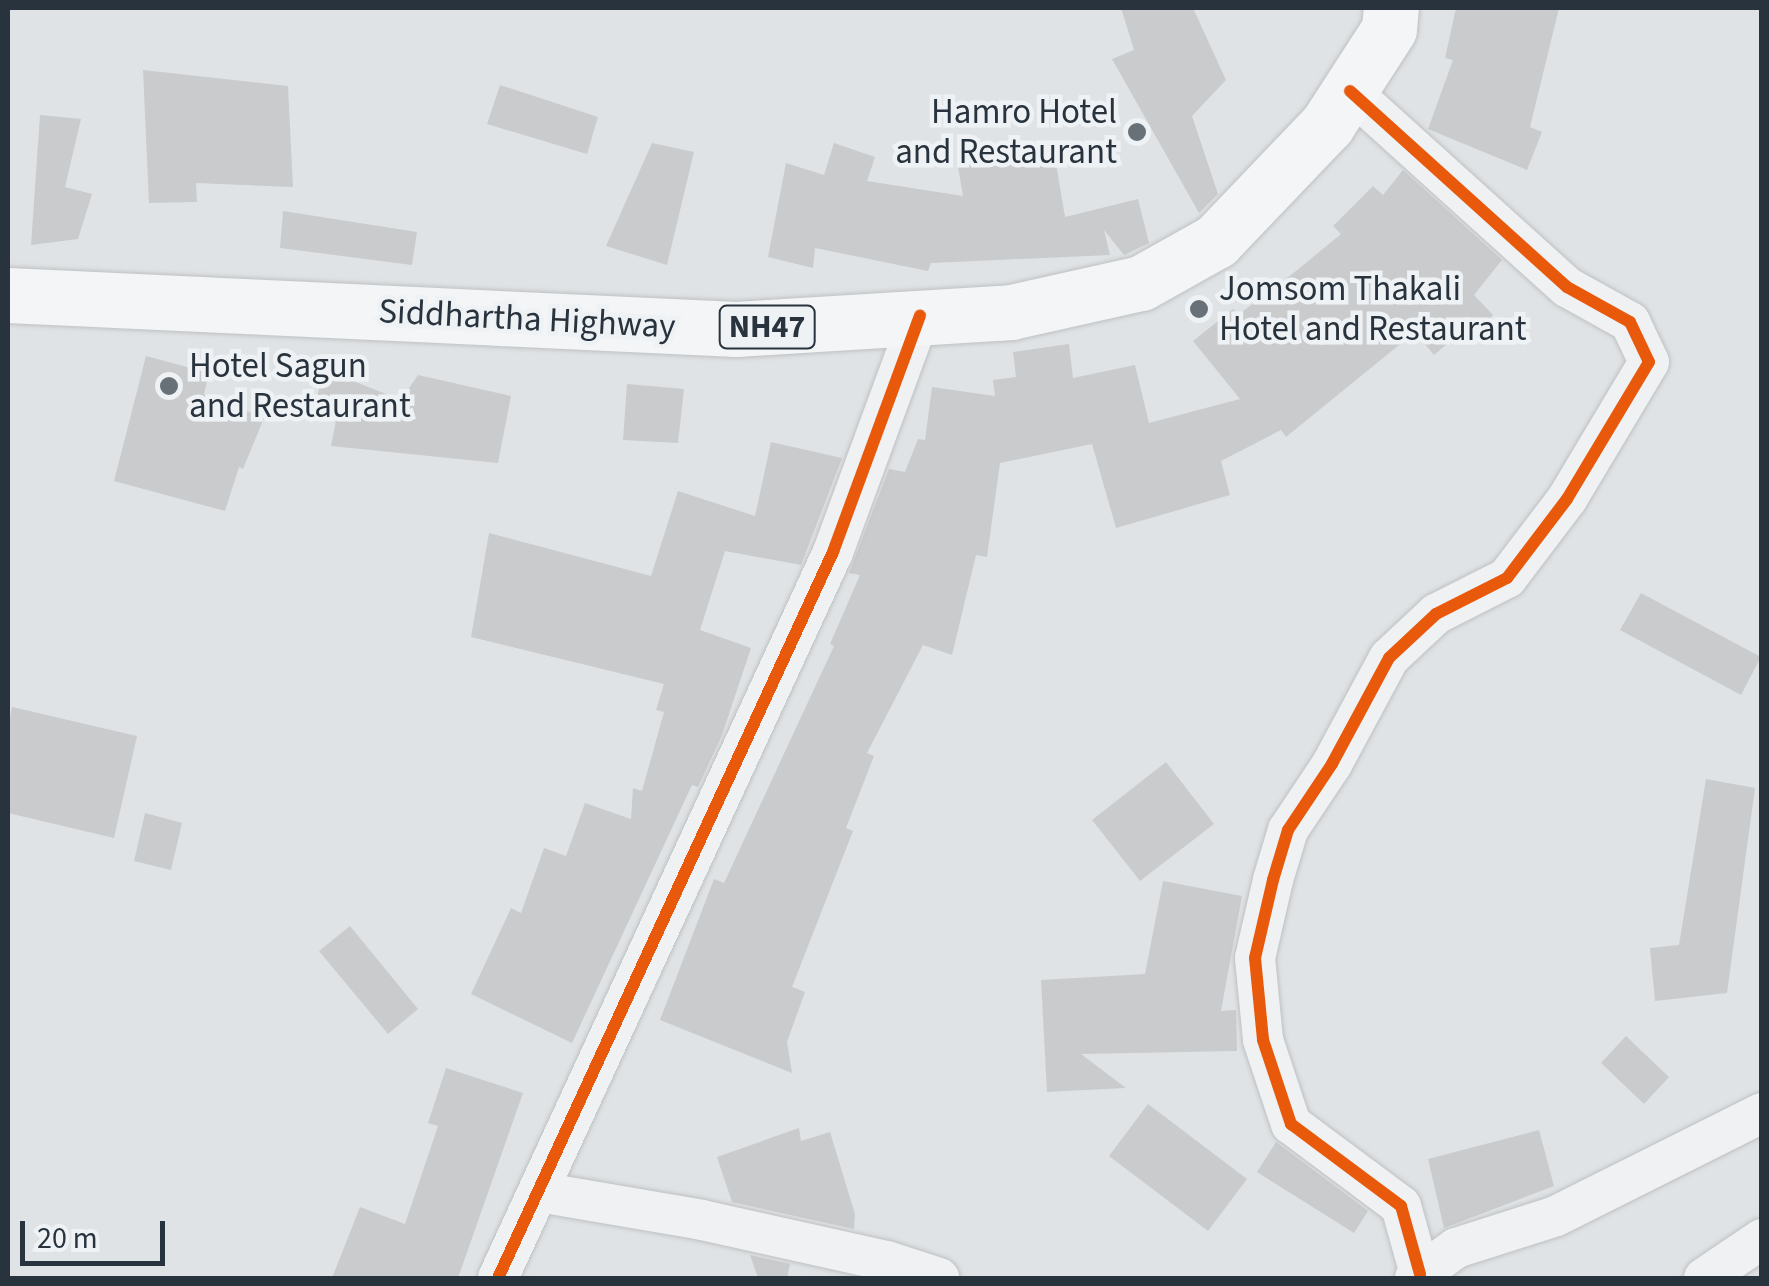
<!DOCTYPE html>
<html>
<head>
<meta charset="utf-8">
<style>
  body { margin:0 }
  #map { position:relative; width:1769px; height:1286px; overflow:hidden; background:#e0e3e5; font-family:"Source Sans 3",sans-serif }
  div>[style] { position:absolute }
  .building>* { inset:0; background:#c9cbcd }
  .roads { filter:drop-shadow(0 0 2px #bec1c3) drop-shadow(0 0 2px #bec1c3) }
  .minor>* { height:40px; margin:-20px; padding:0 20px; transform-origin:20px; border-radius:20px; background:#f0f1f2 }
  .trunk>* { height:55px; margin:-27.5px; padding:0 27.5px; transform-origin:27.5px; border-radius:27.5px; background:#f4f5f6 }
  .cycleway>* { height:12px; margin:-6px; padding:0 6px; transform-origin:6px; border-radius:6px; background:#e8590c }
  .dots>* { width:28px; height:28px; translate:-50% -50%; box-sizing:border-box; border:5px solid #eef2f5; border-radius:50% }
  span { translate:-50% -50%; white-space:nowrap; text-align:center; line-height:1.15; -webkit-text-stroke:9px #eef2f5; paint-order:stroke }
  .shield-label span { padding:2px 8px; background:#eef2f5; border:2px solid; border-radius:8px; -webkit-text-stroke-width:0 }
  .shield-label { font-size:32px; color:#28333d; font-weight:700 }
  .poi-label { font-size:35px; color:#28333d }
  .right { translate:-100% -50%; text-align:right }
  .left { translate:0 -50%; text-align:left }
  .street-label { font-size:35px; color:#28333d }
  .frame { position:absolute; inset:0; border:10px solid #28333d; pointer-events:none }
  .scale { position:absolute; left:20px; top:1221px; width:145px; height:45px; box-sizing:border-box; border:5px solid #28333d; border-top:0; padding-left:12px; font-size:30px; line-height:35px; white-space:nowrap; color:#28333d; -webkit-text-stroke:8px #eef2f5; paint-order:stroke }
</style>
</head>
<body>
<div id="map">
  <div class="building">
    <div style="clip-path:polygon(1121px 8px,1193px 8px,1226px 80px,1192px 116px,1218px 194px,1199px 213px,1112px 59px,1134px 50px)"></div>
    <div style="clip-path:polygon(1456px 8px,1559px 8px,1530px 127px,1542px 132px,1527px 170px,1428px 129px,1453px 60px,1445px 58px)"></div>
    <div style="clip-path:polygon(143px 70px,288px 86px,293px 187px,196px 183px,197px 202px,149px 203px)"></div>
    <div style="clip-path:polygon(500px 85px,598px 117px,587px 154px,487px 124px)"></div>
    <div style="clip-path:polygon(40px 115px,81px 119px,65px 187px,92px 194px,78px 239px,31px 245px)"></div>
    <div style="clip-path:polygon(652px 143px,694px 152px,667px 265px,606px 246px)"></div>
    <div style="clip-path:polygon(834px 143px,875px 157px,867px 181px,963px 196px,958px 167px,1054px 152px,1065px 217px,1138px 199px,1149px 243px,1124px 255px,1104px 230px,1110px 255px,931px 263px,928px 271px,815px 248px,813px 268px,768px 257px,786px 163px,824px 175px)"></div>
    <div style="clip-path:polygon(1403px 170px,1502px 260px,1474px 295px,1493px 315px,1466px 341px,1459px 334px,1434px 355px,1415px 332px,1286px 437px,1281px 430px,1221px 461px,1230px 495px,1116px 528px,1092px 444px,1000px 463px,987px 557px,976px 555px,952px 655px,923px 645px,867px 753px,874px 756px,846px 828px,853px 831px,792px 987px,805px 992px,787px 1042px,792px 1073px,660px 1020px,714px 879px,724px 883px,834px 646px,830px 644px,860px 575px,849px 573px,889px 469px,905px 472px,918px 439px,925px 440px,932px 387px,995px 396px,993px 380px,1016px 377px,1013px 352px,1069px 344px,1073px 378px,1135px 365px,1149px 423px,1240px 399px,1193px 341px,1233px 309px,1238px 315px,1296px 271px,1341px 234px,1333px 226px,1373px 186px,1383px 195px)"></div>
    <div style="clip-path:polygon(283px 211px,417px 232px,412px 265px,280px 248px)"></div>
    <div style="clip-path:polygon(146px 356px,209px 373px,204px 394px,264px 418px,243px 469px,239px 467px,225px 511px,114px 481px)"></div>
    <div style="clip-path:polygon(323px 369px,401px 400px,418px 375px,511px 396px,498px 463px,331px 446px,337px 415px,315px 408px)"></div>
    <div style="clip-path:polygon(627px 384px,684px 389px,678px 443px,623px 440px)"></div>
    <div style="clip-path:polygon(771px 442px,842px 458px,801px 565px,725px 551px,700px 630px,751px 648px,722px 735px,698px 787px,692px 785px,572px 1043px,471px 994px,511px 908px,521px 913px,544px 848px,566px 856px,585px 803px,631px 819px,633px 788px,642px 791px,664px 712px,656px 710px,664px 684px,471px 637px,489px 533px,651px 576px,678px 491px,755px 516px)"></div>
    <div style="clip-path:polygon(1641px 593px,1761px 657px,1741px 695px,1620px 630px)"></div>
    <div style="clip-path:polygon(12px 707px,137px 736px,114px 838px,8px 813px,8px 729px)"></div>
    <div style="clip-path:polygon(1166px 762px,1214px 824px,1140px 881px,1092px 820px)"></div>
    <div style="clip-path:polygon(1706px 779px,1755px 788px,1727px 993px,1655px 1001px,1650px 948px,1679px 945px)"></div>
    <div style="clip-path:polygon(145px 813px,182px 823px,171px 870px,134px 861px)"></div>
    <div style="clip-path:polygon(1163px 881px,1242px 896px,1221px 1011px,1236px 1010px,1237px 1051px,1081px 1054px,1126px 1088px,1047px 1092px,1041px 980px,1145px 974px)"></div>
    <div style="clip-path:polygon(350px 926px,418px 1009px,388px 1034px,319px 951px)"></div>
    <div style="clip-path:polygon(1626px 1036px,1669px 1077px,1644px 1104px,1601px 1063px)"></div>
    <div style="clip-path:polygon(446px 1068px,523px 1093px,458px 1278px,332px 1278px,360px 1207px,405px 1224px,438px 1126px,428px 1123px)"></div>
    <div style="clip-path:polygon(1148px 1104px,1247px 1179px,1208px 1231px,1109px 1156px)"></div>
    <div style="clip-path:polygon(799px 1128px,801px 1141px,830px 1132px,855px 1214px,854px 1229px,732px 1202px,717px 1157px)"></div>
    <div style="clip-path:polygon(1539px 1130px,1554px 1186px,1444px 1228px,1428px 1159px)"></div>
    <div style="clip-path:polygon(1276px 1142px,1368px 1211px,1354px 1233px,1257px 1172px)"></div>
    <div style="clip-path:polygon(750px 1255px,790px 1264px,787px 1278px,758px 1278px)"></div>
  </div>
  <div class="roads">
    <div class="minor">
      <div style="left:1350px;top:91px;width:292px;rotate:42.1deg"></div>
      <div style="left:1567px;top:287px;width:72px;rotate:29.1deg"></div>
      <div style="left:1630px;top:322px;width:44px;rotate:64.6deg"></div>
      <div style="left:1649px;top:362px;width:160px;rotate:120.9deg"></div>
      <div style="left:1567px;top:499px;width:99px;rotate:127.2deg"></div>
      <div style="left:1507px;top:578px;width:80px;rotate:153.1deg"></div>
      <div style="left:1436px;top:614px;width:64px;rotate:136.9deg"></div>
      <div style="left:1389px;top:658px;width:120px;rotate:118.3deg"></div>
      <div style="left:1332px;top:764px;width:79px;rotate:123.7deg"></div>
      <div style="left:1288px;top:830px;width:52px;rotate:106.7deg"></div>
      <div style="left:1273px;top:880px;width:80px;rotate:103deg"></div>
      <div style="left:1255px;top:958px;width:82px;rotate:84.4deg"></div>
      <div style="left:1263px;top:1040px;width:89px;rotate:71.6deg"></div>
      <div style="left:1291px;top:1124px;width:137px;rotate:36.7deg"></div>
      <div style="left:1401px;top:1206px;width:71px;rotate:74.4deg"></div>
      <div style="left:539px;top:1192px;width:165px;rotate:9.7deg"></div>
      <div style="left:702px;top:1220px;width:189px;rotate:12.5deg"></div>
      <div style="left:887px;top:1261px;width:55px;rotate:18.1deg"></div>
      <div style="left:498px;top:1278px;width:800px;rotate:-65.23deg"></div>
      <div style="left:833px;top:552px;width:252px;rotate:-69.8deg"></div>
      <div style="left:1415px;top:1278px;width:51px;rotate:-36.2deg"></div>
      <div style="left:1456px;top:1248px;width:105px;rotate:-17.7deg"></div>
      <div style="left:1556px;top:1216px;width:230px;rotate:-26.6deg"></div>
      <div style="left:1704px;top:1278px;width:70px;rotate:-33.9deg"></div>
    </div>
    <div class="trunk">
      <div style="left:8px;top:295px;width:729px;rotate:2.67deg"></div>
      <div style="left:736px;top:329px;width:276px;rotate:-3.5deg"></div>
      <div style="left:1011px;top:312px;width:133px;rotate:-12.6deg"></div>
      <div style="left:1141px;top:283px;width:86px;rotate:-29.2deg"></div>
      <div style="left:1216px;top:241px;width:161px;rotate:-46.3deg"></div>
      <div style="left:1327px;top:125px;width:114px;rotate:-57.1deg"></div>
      <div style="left:1389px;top:29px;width:21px;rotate:-85deg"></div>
    </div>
  </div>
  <div class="cycleway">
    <div style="left:1350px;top:91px;width:292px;rotate:42.1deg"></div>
    <div style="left:1567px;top:287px;width:72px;rotate:29.1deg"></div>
    <div style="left:1630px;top:322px;width:44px;rotate:64.6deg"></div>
    <div style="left:1649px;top:362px;width:160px;rotate:120.9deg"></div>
    <div style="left:1567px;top:499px;width:99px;rotate:127.2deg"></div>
    <div style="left:1507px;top:578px;width:80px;rotate:153.1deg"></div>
    <div style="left:1436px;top:614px;width:64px;rotate:136.9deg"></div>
    <div style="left:1389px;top:658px;width:120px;rotate:118.3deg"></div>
    <div style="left:1332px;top:764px;width:79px;rotate:123.7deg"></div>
    <div style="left:1288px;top:830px;width:52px;rotate:106.7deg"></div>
    <div style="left:1273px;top:880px;width:80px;rotate:103deg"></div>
    <div style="left:1255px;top:958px;width:82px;rotate:84.4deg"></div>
    <div style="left:1263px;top:1040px;width:89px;rotate:71.6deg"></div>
    <div style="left:1291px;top:1124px;width:137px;rotate:36.7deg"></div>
    <div style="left:1401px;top:1206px;width:71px;rotate:74.4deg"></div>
    <div style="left:498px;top:1278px;width:800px;rotate:-65.23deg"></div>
    <div style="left:833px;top:552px;width:252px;rotate:-69.8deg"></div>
  </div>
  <div class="dots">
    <div style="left:1137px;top:132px;background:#687178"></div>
    <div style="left:1199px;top:309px;background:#687178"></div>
    <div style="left:169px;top:386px;background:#687178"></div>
  </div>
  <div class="shield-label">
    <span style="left:767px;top:327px">NH47</span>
  </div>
  <div class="poi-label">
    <span class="right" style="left:1117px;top:132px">Hamro Hotel<br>and Restaurant</span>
    <span class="left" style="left:1219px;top:309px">Jomsom Thakali<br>Hotel and Restaurant</span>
    <span class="left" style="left:189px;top:386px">Hotel Sagun<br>and Restaurant</span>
  </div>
  <div class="street-label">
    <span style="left:527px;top:319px;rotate:3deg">Siddhartha Highway</span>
  </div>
  <div class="frame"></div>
  <div class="scale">20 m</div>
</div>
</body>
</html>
